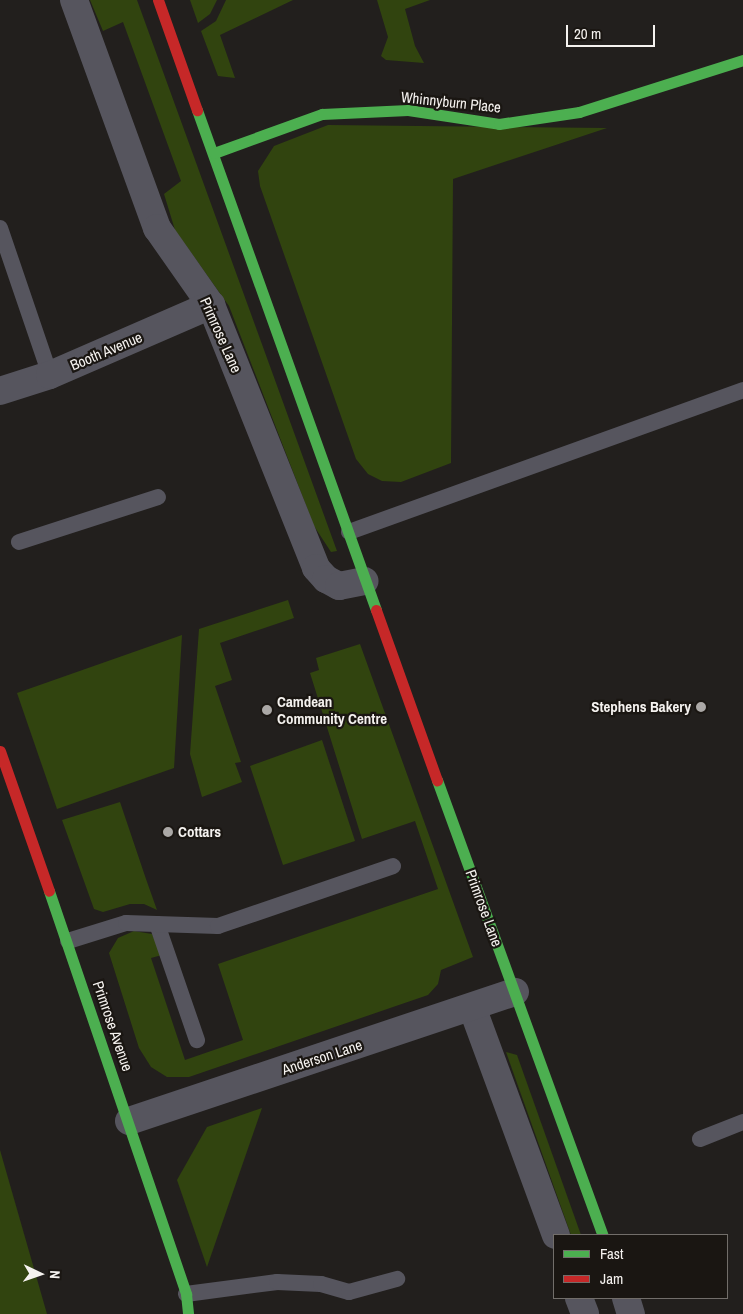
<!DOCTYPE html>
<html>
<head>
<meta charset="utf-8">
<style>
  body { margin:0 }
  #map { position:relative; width:743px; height:1314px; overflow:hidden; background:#221f1d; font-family:"Archivo Narrow",sans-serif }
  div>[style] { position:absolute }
  .green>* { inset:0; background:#31440f }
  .lane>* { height:16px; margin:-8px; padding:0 8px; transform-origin:8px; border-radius:8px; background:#56555e }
  .street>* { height:28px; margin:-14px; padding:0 14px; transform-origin:14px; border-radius:14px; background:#56555e }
  .fast>* { height:11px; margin:-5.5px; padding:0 5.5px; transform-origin:5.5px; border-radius:5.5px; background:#4caf50 }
  .jam>* { height:11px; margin:-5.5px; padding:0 5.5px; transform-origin:5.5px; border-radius:5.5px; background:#c62828 }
  .dots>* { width:14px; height:14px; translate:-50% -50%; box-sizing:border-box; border:2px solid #1a1612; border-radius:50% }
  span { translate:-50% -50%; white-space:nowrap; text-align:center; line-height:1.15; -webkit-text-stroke:4.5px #1a1612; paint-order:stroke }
  .street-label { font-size:15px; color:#f5f2ef }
  .poi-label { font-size:15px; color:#f5f2ef; font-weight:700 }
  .left { translate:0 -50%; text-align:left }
  .right { translate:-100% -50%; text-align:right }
  .legend { position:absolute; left:553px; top:1234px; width:175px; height:65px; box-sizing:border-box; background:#1a1612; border:1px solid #726e6a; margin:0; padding:6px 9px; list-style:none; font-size:15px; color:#f5f2ef }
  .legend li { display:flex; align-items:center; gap:10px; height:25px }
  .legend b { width:25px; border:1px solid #726e6a }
  .north { position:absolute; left:15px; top:1249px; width:50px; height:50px; -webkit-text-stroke:4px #1a1612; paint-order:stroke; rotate:93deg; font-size:14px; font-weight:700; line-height:20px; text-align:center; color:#f5f2ef }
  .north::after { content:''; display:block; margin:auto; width:18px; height:22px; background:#f5f2ef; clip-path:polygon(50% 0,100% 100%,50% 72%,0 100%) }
  .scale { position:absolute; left:566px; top:25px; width:89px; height:22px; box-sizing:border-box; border:2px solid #f5f2ef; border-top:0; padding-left:6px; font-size:15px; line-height:18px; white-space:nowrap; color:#f5f2ef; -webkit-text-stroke:4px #1a1612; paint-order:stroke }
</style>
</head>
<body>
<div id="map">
  <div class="green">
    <div style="clip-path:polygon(90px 0,137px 0,337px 551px,331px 552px,314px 526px,229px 306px,175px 230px,164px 194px,181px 181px,123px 22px,103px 31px)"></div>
    <div style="clip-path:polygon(190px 0,217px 0,210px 14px,198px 23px)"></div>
    <div style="clip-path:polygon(226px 0,293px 0,220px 35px,235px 78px,218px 76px,201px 31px,216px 21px)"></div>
    <div style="clip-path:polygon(377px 0,430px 0,405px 9px,415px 46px,424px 63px,386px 60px,381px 56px,388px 37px)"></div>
    <div style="clip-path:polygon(328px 125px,607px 128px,453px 179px,451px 463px,401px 482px,382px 481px,368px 474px,356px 459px,260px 186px,258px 171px,274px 146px)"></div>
    <div style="clip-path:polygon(288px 600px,294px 618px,220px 643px,232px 680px,215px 686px,241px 762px,235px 763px,242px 782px,202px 797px,190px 754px,199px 629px)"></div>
    <div style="clip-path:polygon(182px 635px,174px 768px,57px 809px,17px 693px)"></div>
    <div style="clip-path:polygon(360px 644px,473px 957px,441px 970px,438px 984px,428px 995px,189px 1077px,167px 1077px,151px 1067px,139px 1048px,109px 953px,118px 938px,134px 931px,152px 934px,162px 955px,151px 958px,185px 1060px,243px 1040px,218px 964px,438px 889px,415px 821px,362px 839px,310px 673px,319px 670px,316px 658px)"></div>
    <div style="clip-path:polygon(322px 740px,355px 841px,283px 865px,250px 766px)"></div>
    <div style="clip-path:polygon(120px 802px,146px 879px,157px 910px,144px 904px,130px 904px,103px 912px,94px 909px,62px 820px)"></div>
    <div style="clip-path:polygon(506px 1052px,517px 1055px,581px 1235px,571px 1235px)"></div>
    <div style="clip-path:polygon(262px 1108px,207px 1267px,177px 1180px,207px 1127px)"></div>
    <div style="clip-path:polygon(0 1150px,47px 1314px,0 1314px)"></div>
  </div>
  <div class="lane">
    <div style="left:0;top:228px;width:155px;rotate:71.2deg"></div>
    <div style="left:349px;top:532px;width:419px;rotate:-19.8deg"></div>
    <div style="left:19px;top:542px;width:146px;rotate:-17.9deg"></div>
    <div style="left:157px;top:924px;width:123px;rotate:71deg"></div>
    <div style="left:68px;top:941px;width:61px;rotate:-17.2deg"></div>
    <div style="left:126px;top:923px;width:92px;rotate:1.9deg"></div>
    <div style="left:218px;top:926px;width:185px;rotate:-18.9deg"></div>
    <div style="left:700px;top:1139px;width:46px;rotate:-21.6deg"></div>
    <div style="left:186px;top:1294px;width:92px;rotate:-7.5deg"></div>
    <div style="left:277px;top:1282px;width:44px;rotate:2.6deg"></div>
    <div style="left:321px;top:1284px;width:29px;rotate:16deg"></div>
    <div style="left:349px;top:1292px;width:50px;rotate:-15.2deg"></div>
  </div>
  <div class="street">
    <div style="left:74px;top:0;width:243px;rotate:70deg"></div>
    <div style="left:157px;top:228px;width:94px;rotate:55deg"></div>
    <div style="left:211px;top:305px;width:283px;rotate:68.2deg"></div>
    <div style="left:316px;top:568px;width:15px;rotate:48deg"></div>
    <div style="left:326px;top:579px;width:15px;rotate:28deg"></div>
    <div style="left:339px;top:586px;width:26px;rotate:-11deg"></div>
    <div style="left:0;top:391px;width:52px;rotate:-17.7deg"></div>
    <div style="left:50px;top:375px;width:176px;rotate:-23.5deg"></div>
    <div style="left:472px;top:1007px;width:243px;rotate:69.8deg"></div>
    <div style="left:129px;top:1121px;width:407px;rotate:-18.5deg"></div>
    <div style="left:579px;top:1298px;width:17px;rotate:69deg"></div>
    <div style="left:626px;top:1298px;width:17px;rotate:73deg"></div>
  </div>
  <div class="fast">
    <div style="left:197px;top:110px;width:531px;rotate:70.3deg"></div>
    <div style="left:214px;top:153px;width:115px;rotate:-19.9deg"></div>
    <div style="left:322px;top:114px;width:86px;rotate:-2.7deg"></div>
    <div style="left:408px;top:110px;width:92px;rotate:8.7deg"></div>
    <div style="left:499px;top:124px;width:81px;rotate:-8.5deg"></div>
    <div style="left:579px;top:112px;width:172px;rotate:-17.6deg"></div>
    <div style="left:437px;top:780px;width:484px;rotate:70deg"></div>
    <div style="left:49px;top:891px;width:426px;rotate:71.2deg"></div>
    <div style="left:186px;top:1294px;width:20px;rotate:84deg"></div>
  </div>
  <div class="jam">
    <div style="left:158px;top:0;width:117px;rotate:70.5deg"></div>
    <div style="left:376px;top:610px;width:181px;rotate:70.3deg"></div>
    <div style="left:0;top:751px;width:148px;rotate:70.7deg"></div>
  </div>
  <div class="dots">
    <div style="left:701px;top:707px;background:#aba8a6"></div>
    <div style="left:267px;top:710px;background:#aba8a6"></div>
    <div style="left:168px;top:832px;background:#aba8a6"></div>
  </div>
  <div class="street-label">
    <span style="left:451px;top:102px;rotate:6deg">Whinnyburn Place</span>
    <span style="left:221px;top:335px;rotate:66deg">Primrose Lane</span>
    <span style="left:106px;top:351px;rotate:-23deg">Booth Avenue</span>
    <span style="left:484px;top:908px;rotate:70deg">Primrose Lane</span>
    <span style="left:113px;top:1026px;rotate:71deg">Primrose Avenue</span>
    <span style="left:322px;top:1057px;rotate:-18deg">Anderson Lane</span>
  </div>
  <div class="poi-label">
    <span class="left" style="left:277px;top:710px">Camdean<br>Community Centre</span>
    <span class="right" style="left:691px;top:707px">Stephens Bakery</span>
    <span class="left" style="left:178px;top:832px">Cottars</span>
  </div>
  <ul class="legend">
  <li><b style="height:6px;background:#4caf50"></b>Fast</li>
  <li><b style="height:6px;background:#c62828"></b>Jam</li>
  </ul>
  <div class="north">N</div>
  <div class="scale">20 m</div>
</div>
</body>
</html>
